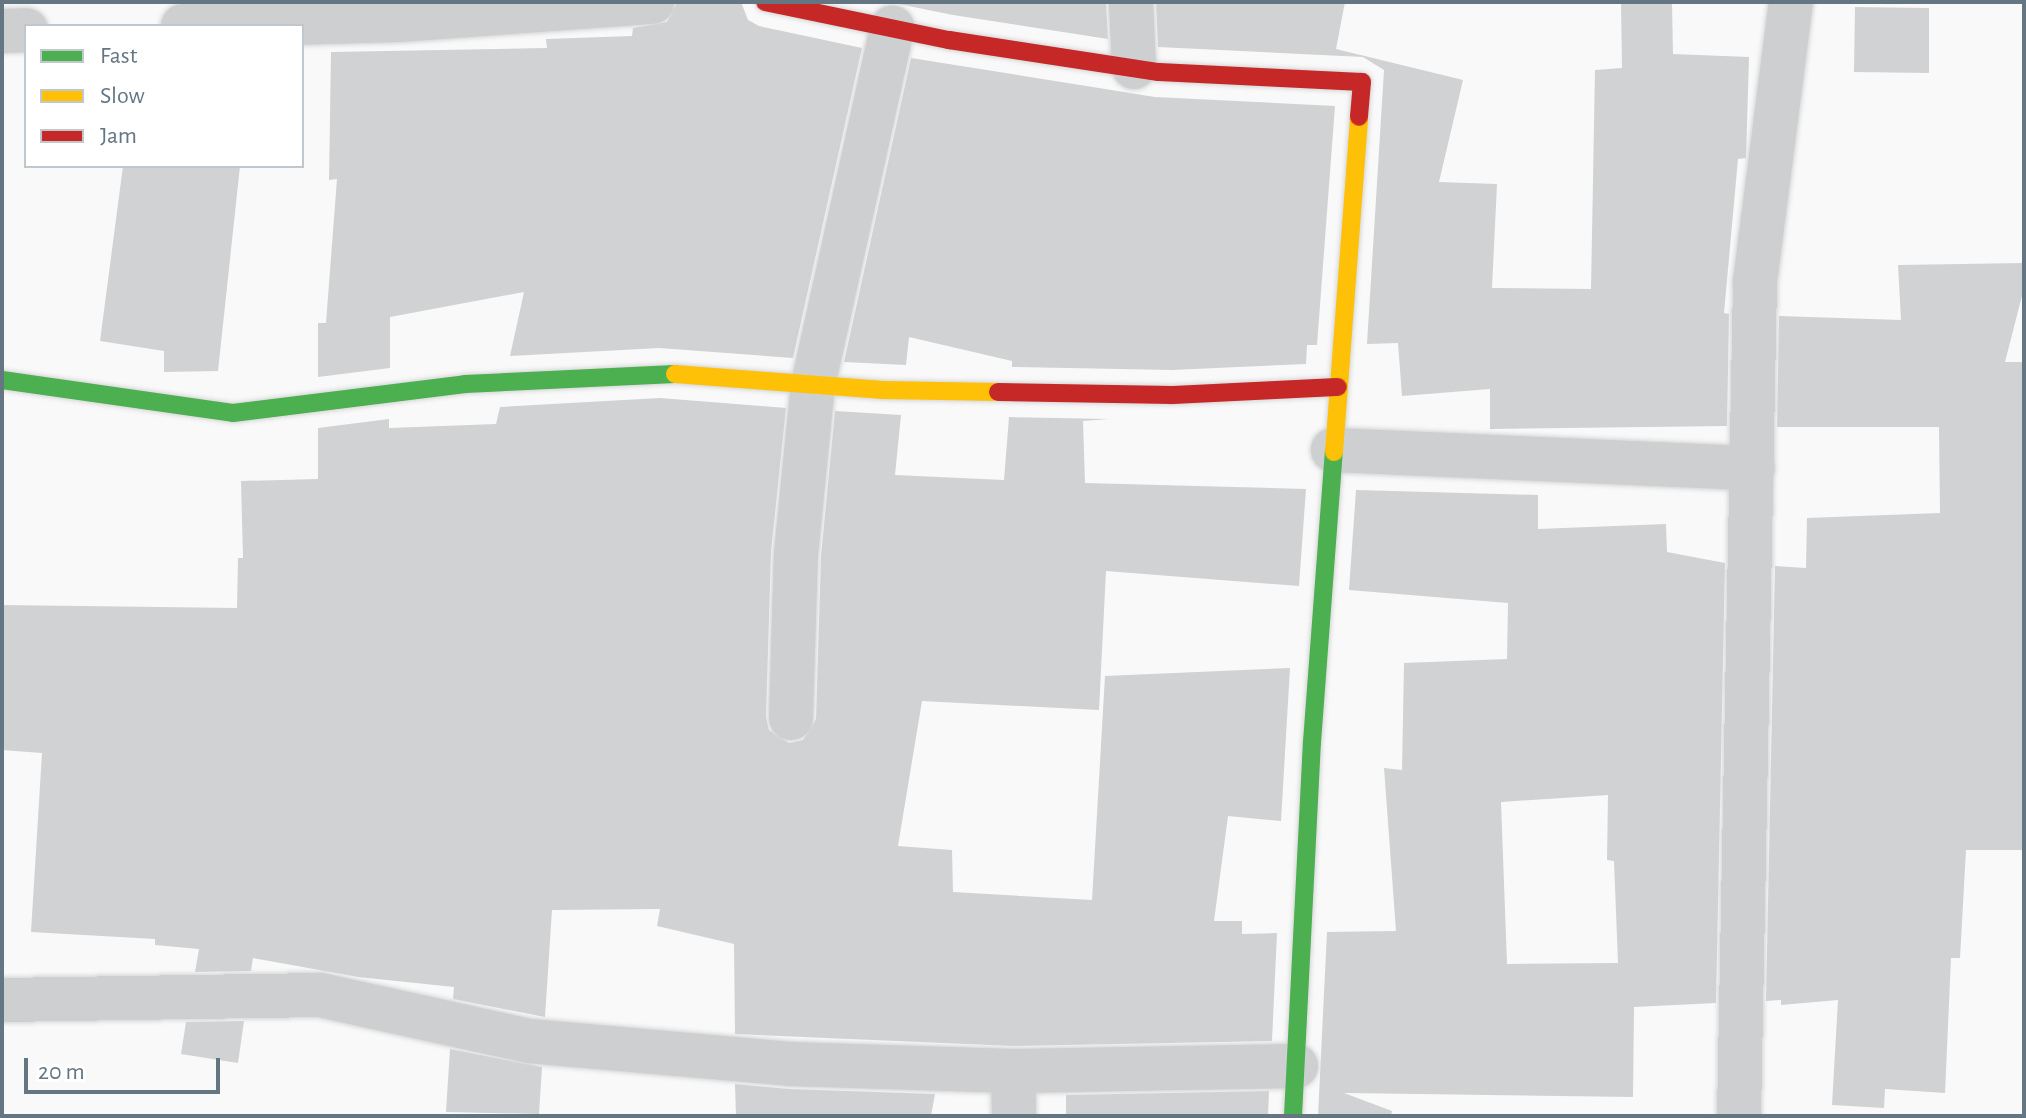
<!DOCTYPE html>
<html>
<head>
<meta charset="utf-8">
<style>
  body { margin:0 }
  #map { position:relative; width:2026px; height:1118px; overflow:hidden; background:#f9f9f9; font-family:"Alegreya Sans",sans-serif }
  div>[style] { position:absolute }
  .building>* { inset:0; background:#d0d2d3 }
  .roads { filter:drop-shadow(0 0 2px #d5d6d7) drop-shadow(0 0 2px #d5d6d7) }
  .street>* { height:44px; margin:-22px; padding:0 22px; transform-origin:22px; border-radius:22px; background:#cecfd0 }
  .fast>* { height:18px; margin:-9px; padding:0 9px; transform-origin:9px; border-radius:9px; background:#4caf50 }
  .slow>* { height:18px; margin:-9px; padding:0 9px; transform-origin:9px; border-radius:9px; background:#ffc107 }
  .jam>* { height:18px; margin:-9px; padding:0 9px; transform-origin:9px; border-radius:9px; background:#c62828 }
  span { translate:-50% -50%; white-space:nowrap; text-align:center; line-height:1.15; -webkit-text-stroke:8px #fff; paint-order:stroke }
  .frame { position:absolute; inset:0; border:4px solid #657683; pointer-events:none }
  .legend { position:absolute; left:24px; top:24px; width:280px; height:144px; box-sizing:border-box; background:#fff; border:2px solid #c1c8cd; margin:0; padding:10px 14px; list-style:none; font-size:24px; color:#657683 }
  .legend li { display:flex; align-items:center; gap:16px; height:40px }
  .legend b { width:40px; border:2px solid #c1c8cd }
  .scale { position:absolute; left:24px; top:1058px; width:196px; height:36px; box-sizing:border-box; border:4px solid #657683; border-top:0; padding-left:10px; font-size:24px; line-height:28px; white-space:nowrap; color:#657683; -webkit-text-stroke:6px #fff; paint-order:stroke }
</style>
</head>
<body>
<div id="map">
  <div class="building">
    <div style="clip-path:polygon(677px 2px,741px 2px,748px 20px,759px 26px,862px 48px,793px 358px,659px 348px,510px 356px,524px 292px,390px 317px,390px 368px,318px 377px,318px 323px,326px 323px,337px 179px,329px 180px,331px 52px,547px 48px,546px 39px,632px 36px,633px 28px,667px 22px)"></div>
    <div style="clip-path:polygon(889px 2px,1106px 2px,1108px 39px,953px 15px)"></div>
    <div style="clip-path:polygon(1156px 2px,1345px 2px,1336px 49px,1463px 80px,1439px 182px,1497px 184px,1492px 288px,1591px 289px,1595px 70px,1622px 68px,1621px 2px,1672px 2px,1673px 54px,1749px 57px,1746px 158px,1738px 159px,1724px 313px,1729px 314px,1727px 426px,1490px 429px,1490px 389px,1402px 396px,1398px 343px,1367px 344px,1384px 70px,1363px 57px,1158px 47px)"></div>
    <div style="clip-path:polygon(1855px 7px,1929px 8px,1929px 73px,1854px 72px)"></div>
    <div style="clip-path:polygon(911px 58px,1155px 97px,1335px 106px,1317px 345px,1307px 345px,1306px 364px,1172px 370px,1012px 367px,1012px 361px,909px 337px,906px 365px,844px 362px)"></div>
    <div style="clip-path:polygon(123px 166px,240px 166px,218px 371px,164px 372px,164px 351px,100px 341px)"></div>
    <div style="clip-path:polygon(2024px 263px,2024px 288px,2005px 362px,2024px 362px,2024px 850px,1966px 850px,1960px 958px,1951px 958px,1945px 1093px,1885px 1089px,1884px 1108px,1832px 1105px,1838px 1000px,1781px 1005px,1781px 1000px,1766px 1001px,1775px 566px,1806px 568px,1807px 518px,1940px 513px,1939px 427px,1777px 427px,1779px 316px,1901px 320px,1898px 265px)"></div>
    <div style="clip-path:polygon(660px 398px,786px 408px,771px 552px,766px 717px,769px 730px,789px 743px,803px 740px,816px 719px,821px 556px,835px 411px,901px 415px,895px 475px,1004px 480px,1009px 417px,1109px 419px,1083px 421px,1085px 483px,1306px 489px,1299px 586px,1106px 571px,1099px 710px,922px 701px,898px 846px,952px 850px,953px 892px,1092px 900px,1105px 676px,1290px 668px,1281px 821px,1228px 816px,1214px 921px,1242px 921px,1242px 934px,1277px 933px,1272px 1041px,1013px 1046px,735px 1034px,734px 944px,657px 926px,660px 909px,552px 910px,545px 1017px,453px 999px,454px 987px,358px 977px,253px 958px,251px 971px,195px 972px,199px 949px,155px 945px,155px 939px,31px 932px,42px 753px,2px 750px,2px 605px,237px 608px,238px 558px,243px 558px,241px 481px,318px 479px,318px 428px,389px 419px,389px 428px,496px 424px,500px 407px)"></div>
    <div style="clip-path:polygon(evenodd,1356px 490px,1538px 495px,1538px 529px,1666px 524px,1667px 552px,1725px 563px,1716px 1003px,1634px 1007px,1633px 1097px,1344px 1093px,1392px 1111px,1391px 1116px,1318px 1116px,1327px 932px,1396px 931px,1384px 768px,1402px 770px,1404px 663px,1507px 659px,1508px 603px,1349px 590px,1356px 490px,1608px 795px,1607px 860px,1614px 861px,1618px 963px,1507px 964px,1501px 802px,1608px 795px)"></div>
    <div style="clip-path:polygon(244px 1021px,238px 1063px,181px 1054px,186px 1022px)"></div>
    <div style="clip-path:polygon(450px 1049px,542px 1067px,539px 1114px,446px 1112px)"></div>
    <div style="clip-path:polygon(735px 1084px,789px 1089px,935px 1094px,931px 1116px,736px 1116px)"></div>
    <div style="clip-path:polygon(1269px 1091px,1268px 1116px,1066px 1116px,1066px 1095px)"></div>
  </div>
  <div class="roads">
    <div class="street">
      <div style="left:1131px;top:2px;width:65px;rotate:87.4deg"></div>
      <div style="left:183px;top:26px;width:216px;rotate:-1.6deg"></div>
      <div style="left:399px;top:20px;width:254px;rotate:-4.1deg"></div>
      <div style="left:2px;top:31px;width:24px;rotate:-2deg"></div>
      <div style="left:1333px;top:450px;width:420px;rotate:2.5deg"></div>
      <div style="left:791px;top:718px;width:164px;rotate:-88.3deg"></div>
      <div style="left:796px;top:554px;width:170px;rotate:-84.3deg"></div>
      <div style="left:813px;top:385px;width:366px;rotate:-77.5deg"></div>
      <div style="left:2px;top:1000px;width:318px;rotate:-0.9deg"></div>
      <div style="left:320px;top:995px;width:214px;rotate:12.4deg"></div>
      <div style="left:529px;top:1041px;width:262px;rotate:5deg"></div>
      <div style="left:790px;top:1064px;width:223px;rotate:1.8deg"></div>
      <div style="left:1013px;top:1071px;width:283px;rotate:-1deg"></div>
      <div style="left:1013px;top:1071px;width:45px;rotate:88.7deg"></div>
      <div style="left:1739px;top:1116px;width:834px;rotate:-88.9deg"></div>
      <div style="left:1755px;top:282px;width:282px;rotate:-82.7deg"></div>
    </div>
    <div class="fast">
      <div style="left:2px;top:380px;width:233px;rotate:8.1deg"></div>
      <div style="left:233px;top:413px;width:234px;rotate:-7.1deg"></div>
      <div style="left:465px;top:384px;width:210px;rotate:-2.7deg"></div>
      <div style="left:1293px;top:1116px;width:374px;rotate:-87.1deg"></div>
      <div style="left:1312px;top:742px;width:291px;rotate:-85.7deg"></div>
    </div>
    <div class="slow">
      <div style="left:675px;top:374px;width:209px;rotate:4.4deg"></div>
      <div style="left:883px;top:390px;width:115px;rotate:1deg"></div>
      <div style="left:1334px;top:452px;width:336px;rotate:-85.7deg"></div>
    </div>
    <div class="jam">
      <div style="left:765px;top:2px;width:188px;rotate:11.7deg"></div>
      <div style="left:949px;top:40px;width:212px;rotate:8.7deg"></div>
      <div style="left:1159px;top:72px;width:203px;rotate:2.8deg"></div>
      <div style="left:1362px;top:82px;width:35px;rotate:95deg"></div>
      <div style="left:998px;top:392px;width:174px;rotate:1deg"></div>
      <div style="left:1172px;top:395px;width:166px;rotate:-2.8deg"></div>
    </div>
  </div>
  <div class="frame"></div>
  <ul class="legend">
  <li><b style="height:10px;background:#4caf50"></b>Fast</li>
  <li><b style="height:10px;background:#ffc107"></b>Slow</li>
  <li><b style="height:10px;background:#c62828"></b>Jam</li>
  </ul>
  <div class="scale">20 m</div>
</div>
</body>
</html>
